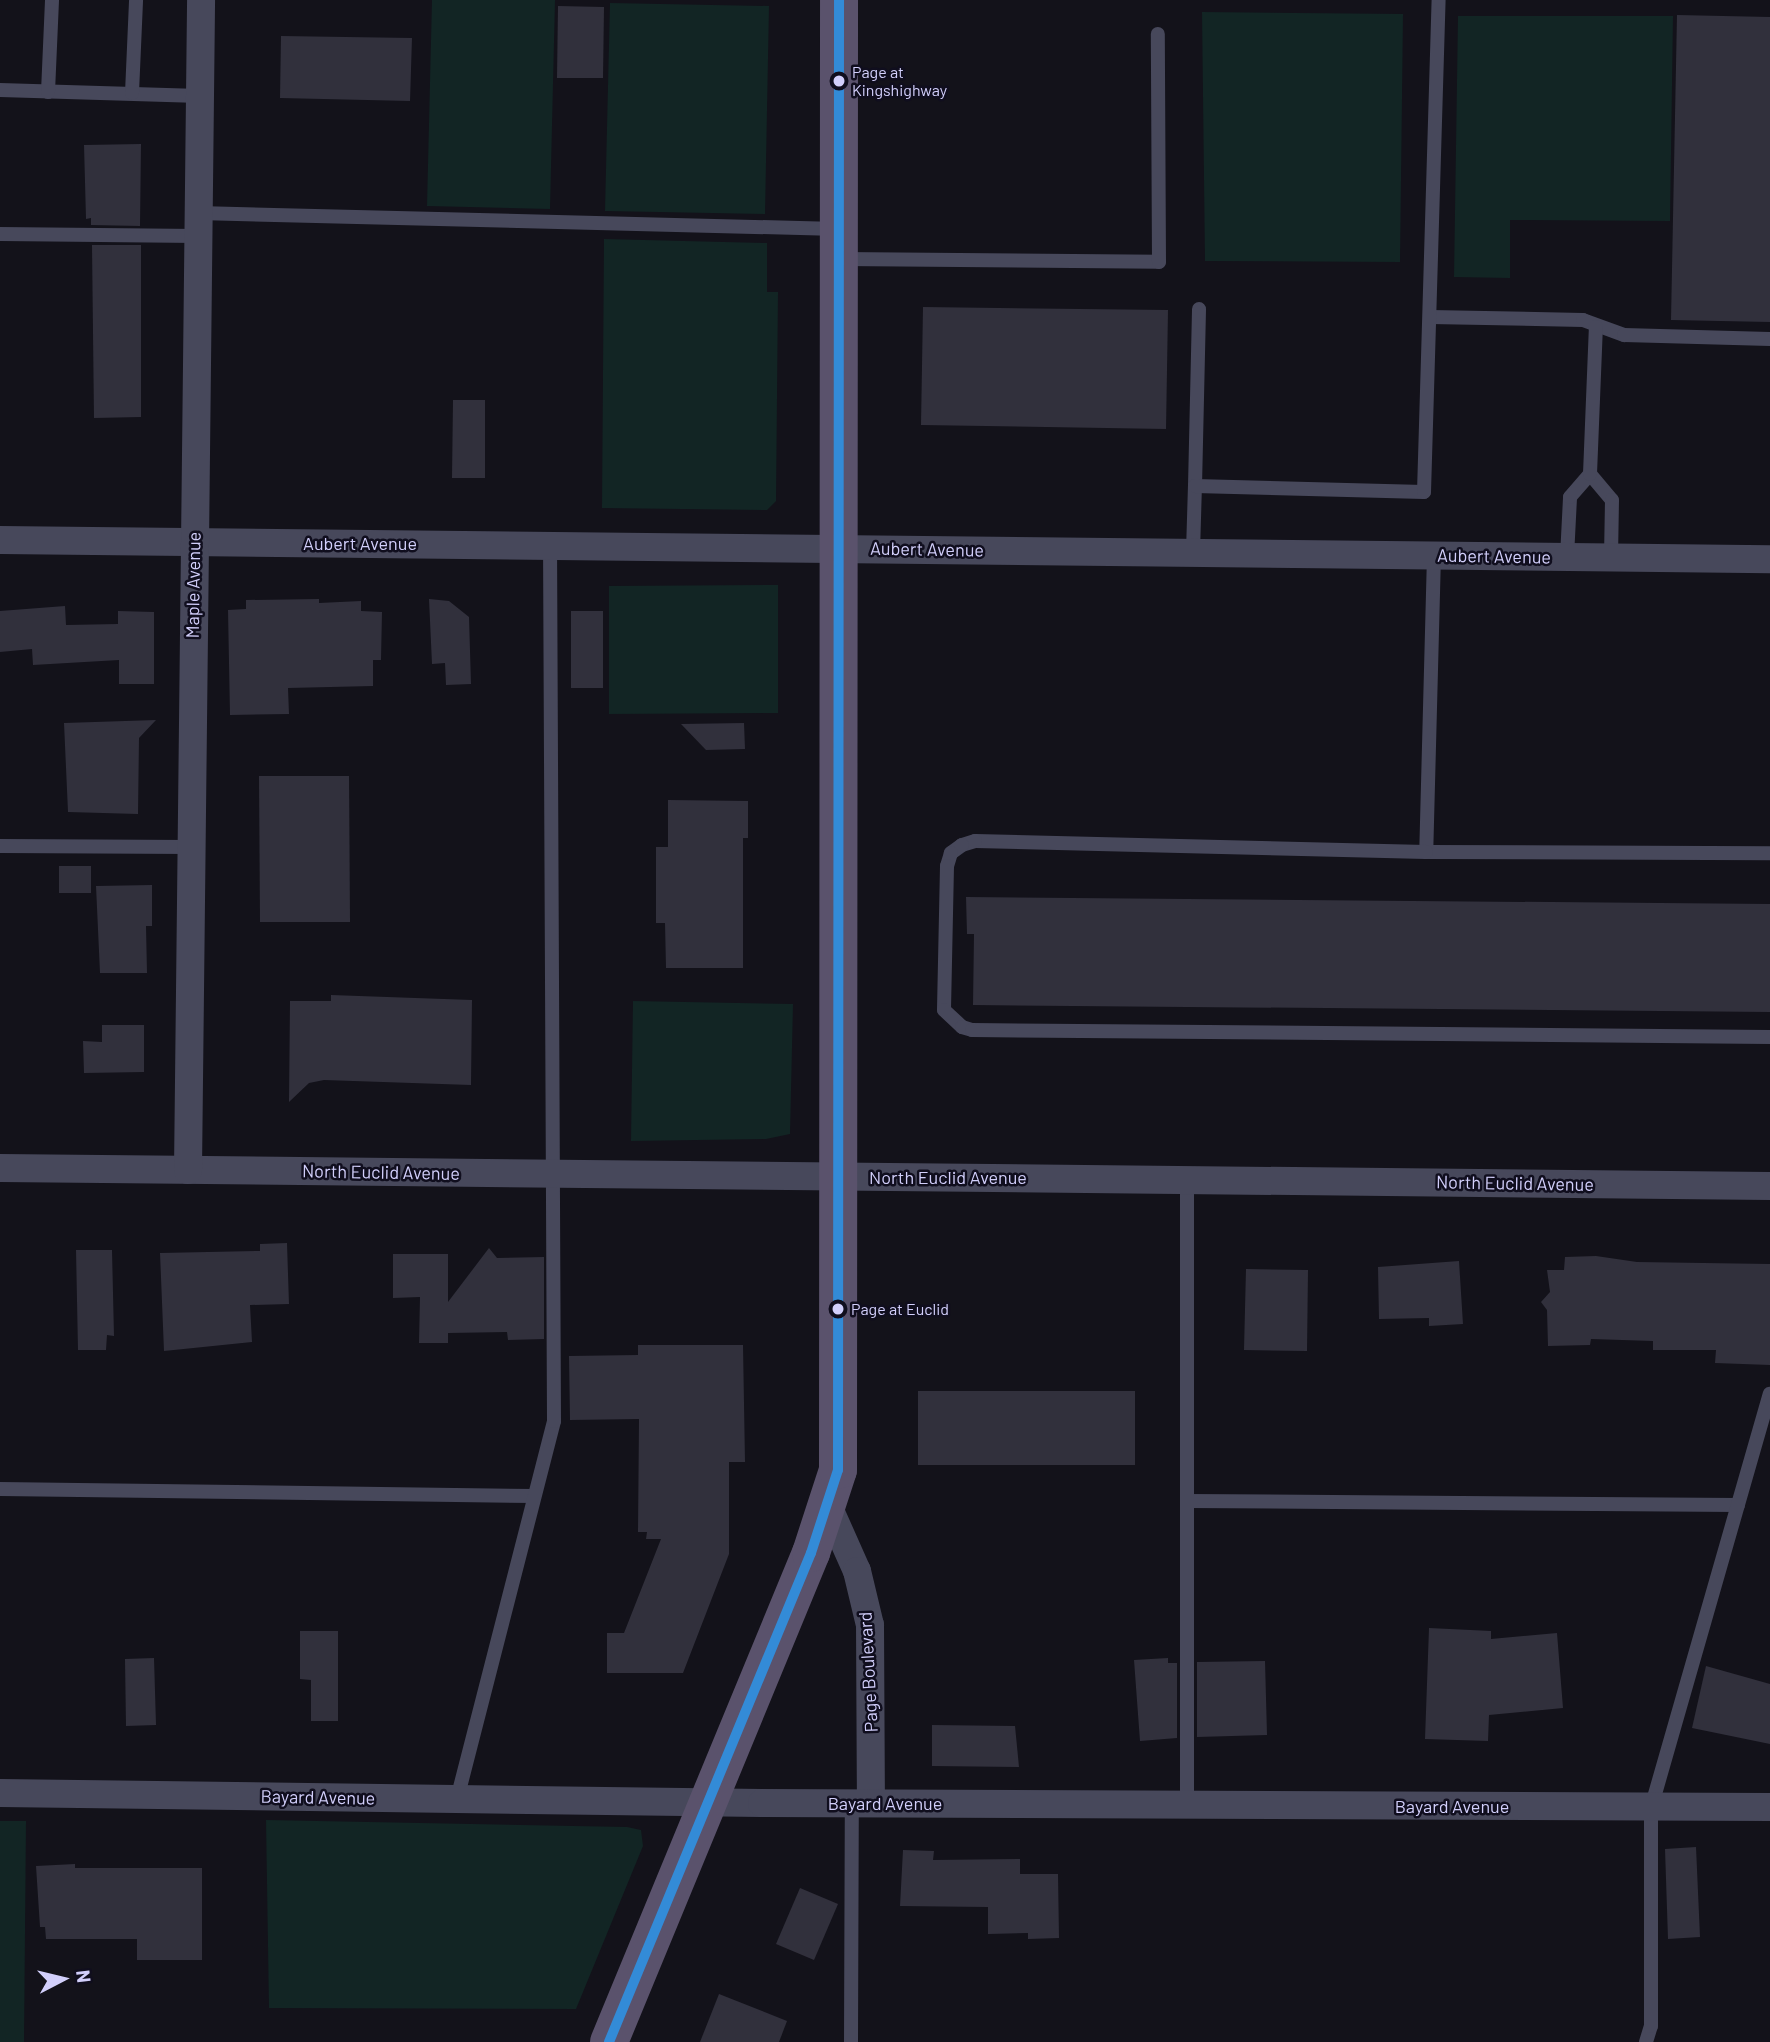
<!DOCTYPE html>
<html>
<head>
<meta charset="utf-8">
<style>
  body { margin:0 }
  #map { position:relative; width:1770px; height:2042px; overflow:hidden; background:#13121a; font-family:Barlow,sans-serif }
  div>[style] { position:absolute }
  .green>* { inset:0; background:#122524 }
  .building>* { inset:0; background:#31303c }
  .service>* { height:14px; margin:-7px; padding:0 7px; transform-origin:7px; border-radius:7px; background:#47485b }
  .minor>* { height:28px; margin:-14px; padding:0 14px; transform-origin:14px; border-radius:14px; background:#47485b }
  .primary>* { height:38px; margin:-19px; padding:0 19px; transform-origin:19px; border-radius:19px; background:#5a526c }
  .bus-1>* { height:10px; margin:-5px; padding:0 5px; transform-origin:5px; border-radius:5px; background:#338bd7 }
  .dots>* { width:19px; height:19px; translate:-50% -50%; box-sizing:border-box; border:4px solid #100e1e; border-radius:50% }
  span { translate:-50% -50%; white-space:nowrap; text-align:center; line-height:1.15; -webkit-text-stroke:5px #100e1e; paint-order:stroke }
  .bus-label { font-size:16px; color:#d2cffb }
  .left { translate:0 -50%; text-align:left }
  .street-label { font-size:18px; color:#d2cffb }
  .north { position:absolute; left:28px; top:1944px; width:70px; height:70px; -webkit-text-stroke:5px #100e1e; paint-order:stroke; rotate:83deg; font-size:19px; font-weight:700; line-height:28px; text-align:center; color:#d2cffb }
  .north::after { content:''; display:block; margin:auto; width:24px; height:32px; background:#d2cffb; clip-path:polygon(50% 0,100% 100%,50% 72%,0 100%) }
</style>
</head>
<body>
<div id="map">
  <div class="green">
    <div style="clip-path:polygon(432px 0,555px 0,550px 209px,427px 206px)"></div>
    <div style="clip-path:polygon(610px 3px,769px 6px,765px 214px,605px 211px)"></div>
    <div style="clip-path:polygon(1202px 12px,1403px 14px,1400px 262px,1205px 261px)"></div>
    <div style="clip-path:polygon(1458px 16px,1673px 16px,1670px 221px,1510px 220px,1510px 278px,1454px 277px)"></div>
    <div style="clip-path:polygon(604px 239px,767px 243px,767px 292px,778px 292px,776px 501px,767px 510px,602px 508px)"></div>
    <div style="clip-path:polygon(778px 585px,778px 713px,609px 714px,609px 586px)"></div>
    <div style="clip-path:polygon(633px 1001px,793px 1004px,790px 1134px,766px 1139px,631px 1141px)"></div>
    <div style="clip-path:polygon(266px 1820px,627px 1827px,641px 1830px,643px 1846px,576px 2009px,269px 2008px)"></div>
    <div style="clip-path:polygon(0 1821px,26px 1821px,24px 2042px,0 2042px)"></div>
  </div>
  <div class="building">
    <div style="clip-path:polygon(558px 6px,604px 7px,603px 78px,557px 78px)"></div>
    <div style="clip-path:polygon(1677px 15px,1770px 17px,1770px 322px,1671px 320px)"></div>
    <div style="clip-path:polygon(281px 36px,412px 38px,410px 101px,280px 98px)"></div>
    <div style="clip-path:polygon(141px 144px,140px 226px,91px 225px,91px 218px,86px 219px,84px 145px)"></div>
    <div style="clip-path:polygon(92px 245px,141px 245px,141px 417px,94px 418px)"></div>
    <div style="clip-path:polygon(923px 307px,1168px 310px,1166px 429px,921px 425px)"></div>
    <div style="clip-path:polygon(453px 400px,485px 400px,485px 478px,452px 478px)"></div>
    <div style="clip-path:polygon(319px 599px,319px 603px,361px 601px,361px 611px,382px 612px,381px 660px,373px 660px,373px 686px,288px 688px,289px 714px,230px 715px,228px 610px,246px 609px,246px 600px)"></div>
    <div style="clip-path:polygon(429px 599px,449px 601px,469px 617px,471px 684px,446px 685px,445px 663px,432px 664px)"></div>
    <div style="clip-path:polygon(65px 606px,66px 625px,118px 624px,118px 611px,154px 612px,154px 684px,119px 684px,119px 660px,33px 665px,32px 649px,0 652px,0 611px)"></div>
    <div style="clip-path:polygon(571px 611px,603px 611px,603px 688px,571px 688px)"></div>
    <div style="clip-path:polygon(156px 720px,139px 738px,138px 814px,68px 812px,64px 723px)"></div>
    <div style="clip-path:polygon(744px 723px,745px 749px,706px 750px,681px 724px)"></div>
    <div style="clip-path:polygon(259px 776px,349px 776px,350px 922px,260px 922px)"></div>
    <div style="clip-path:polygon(668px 800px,748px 801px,748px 838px,743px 838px,743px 968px,666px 968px,665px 923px,656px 923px,656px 847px,668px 847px)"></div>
    <div style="clip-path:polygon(59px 866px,91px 866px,91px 893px,59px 893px)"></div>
    <div style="clip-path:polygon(152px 885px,152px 926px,146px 926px,147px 973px,100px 973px,96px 886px)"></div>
    <div style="clip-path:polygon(966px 897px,1770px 904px,1770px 1012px,973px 1005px,974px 934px,967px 934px)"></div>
    <div style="clip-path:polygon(331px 995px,472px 1000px,471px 1085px,324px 1080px,309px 1083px,289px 1102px,290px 1001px,331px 1001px)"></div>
    <div style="clip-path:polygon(102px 1025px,144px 1025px,144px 1072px,84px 1073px,83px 1041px,102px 1042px)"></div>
    <div style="clip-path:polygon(287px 1243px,289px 1304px,250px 1305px,252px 1342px,164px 1351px,160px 1253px,260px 1251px,260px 1244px)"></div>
    <div style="clip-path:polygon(489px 1248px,497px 1258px,544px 1257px,544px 1339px,508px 1340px,507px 1332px,448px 1333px,448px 1343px,419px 1343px,420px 1297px,393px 1298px,393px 1254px,448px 1254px,448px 1302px)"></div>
    <div style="clip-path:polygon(76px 1250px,112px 1250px,114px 1336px,107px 1335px,106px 1350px,78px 1350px)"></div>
    <div style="clip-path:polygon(1596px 1256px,1637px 1262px,1770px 1264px,1770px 1365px,1715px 1363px,1716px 1350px,1653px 1350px,1653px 1341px,1591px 1339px,1590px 1345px,1548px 1346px,1547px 1310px,1541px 1302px,1550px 1292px,1547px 1270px,1564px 1270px,1565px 1257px)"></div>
    <div style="clip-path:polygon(1459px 1261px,1463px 1324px,1429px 1326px,1429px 1318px,1379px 1319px,1378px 1267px)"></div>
    <div style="clip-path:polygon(1246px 1269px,1308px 1270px,1307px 1351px,1244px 1350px)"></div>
    <div style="clip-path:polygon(638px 1345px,743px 1345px,745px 1462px,729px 1462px,729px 1554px,683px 1673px,607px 1673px,607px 1633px,624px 1633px,661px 1539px,646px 1539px,647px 1532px,638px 1532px,639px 1419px,570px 1420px,569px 1356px,638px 1355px)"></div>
    <div style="clip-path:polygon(918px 1391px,1135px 1391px,1135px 1465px,918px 1465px)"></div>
    <div style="clip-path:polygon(1429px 1628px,1491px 1631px,1491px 1639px,1557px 1633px,1563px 1708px,1489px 1715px,1488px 1741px,1425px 1739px)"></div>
    <div style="clip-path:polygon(300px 1631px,338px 1631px,338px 1721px,311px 1721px,311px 1680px,300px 1679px)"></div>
    <div style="clip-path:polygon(154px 1658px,156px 1725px,126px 1726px,125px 1659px)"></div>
    <div style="clip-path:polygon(1168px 1658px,1168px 1663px,1177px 1663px,1177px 1738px,1140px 1741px,1134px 1660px)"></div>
    <div style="clip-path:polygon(1265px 1661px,1267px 1735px,1197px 1737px,1197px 1662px)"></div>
    <div style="clip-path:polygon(1706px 1666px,1770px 1684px,1770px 1744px,1692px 1728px)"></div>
    <div style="clip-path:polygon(932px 1725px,1015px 1726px,1019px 1767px,932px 1766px)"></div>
    <div style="clip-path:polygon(1696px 1847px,1700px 1937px,1668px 1939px,1665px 1849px)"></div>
    <div style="clip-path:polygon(903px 1850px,934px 1851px,933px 1860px,1020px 1859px,1020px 1874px,1058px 1874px,1059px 1938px,1028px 1939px,1028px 1933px,988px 1934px,988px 1907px,900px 1906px)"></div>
    <div style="clip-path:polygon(75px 1864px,75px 1868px,202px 1868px,202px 1960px,137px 1960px,137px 1939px,46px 1939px,45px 1927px,40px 1927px,36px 1866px)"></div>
    <div style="clip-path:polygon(800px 1888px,838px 1904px,814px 1960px,776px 1944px)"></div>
    <div style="clip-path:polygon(719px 1994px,787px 2021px,779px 2042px,700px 2042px)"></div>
  </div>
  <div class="service">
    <div style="left:0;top:90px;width:200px;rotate:1.7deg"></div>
    <div style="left:48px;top:92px;width:92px;rotate:-87.5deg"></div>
    <div style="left:132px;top:93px;width:93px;rotate:-87.5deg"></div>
    <div style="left:198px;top:213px;width:640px;rotate:1.43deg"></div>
    <div style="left:0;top:234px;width:198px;rotate:0.6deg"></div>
    <div style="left:841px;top:259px;width:318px;rotate:0.5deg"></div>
    <div style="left:1159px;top:262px;width:228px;rotate:-90.3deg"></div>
    <div style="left:1430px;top:317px;width:153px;rotate:1.1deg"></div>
    <div style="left:1583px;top:320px;width:44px;rotate:20.1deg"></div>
    <div style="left:1624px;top:335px;width:146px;rotate:1.6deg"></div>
    <div style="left:1590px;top:474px;width:34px;rotate:50deg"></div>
    <div style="left:1612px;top:500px;width:57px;rotate:91deg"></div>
    <div style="left:1195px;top:486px;width:177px;rotate:-88.7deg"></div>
    <div style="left:1193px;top:552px;width:66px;rotate:-88.3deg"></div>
    <div style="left:1195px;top:486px;width:229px;rotate:1.5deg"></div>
    <div style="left:1424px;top:492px;width:492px;rotate:-88.3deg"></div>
    <div style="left:1434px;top:555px;width:297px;rotate:91.5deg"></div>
    <div style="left:1426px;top:852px;width:344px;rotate:0.2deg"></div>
    <div style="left:1567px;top:557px;width:60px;rotate:-87.1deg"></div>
    <div style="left:1570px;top:497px;width:30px;rotate:-49deg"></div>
    <div style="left:1590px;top:474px;width:147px;rotate:-87.7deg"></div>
    <div style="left:0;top:846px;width:191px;rotate:0.3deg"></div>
    <div style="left:1426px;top:852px;width:451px;rotate:-178.6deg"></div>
    <div style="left:975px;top:841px;width:14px;rotate:163deg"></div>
    <div style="left:962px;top:845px;width:14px;rotate:144deg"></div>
    <div style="left:951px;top:853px;width:14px;rotate:107deg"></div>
    <div style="left:947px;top:866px;width:144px;rotate:91.2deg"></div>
    <div style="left:944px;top:1010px;width:25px;rotate:43deg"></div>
    <div style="left:962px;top:1027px;width:10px;rotate:17deg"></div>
    <div style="left:972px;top:1030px;width:798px;rotate:0.5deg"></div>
    <div style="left:0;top:1489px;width:534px;rotate:0.75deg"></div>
    <div style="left:1187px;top:1501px;width:551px;rotate:0.42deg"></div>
    <div style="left:457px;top:1799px;width:390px;rotate:-75.6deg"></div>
    <div style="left:554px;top:1421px;width:877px;rotate:-90.26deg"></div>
    <div style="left:1187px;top:1804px;width:625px;rotate:-90deg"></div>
    <div style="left:851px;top:2042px;width:239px;rotate:-89.8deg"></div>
    <div style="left:1646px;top:2042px;width:17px;rotate:-73deg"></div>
    <div style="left:1651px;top:2026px;width:218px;rotate:-90deg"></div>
    <div style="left:1651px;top:1808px;width:431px;rotate:-74deg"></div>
  </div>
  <div class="minor">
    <div style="left:0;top:540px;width:1770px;rotate:0.62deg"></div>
    <div style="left:0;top:1168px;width:1770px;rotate:0.58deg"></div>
    <div style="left:188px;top:1170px;width:1170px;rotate:-89.36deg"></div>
    <div style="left:828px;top:1506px;width:71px;rotate:66deg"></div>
    <div style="left:857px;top:1571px;width:56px;rotate:76.5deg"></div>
    <div style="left:870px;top:1625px;width:178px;rotate:89.7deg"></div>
    <div style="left:0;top:1793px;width:762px;rotate:0.75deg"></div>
    <div style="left:762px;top:1803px;width:1008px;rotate:0.23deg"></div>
  </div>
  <div class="primary">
    <div style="left:609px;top:2042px;width:529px;rotate:-67.56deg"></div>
    <div style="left:811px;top:1553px;width:87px;rotate:-72deg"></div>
    <div style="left:838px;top:1470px;width:1470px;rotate:-89.96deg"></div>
  </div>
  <div class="bus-1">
    <div style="left:609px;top:2042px;width:529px;rotate:-67.56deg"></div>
    <div style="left:811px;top:1553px;width:87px;rotate:-72deg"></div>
    <div style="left:838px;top:1470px;width:1470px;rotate:-89.96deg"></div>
  </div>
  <div class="dots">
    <div style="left:839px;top:81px;background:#d2cffb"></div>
    <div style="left:838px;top:1309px;background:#d2cffb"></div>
  </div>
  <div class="bus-label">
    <span class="left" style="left:852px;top:81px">Page at<br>Kingshighway</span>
    <span class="left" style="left:851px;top:1309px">Page at Euclid</span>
  </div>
  <div class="street-label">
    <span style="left:360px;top:543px">Aubert Avenue</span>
    <span style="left:927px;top:549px;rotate:1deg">Aubert Avenue</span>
    <span style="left:1494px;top:556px;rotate:1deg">Aubert Avenue</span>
    <span style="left:193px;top:585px;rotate:-89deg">Maple Avenue</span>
    <span style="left:381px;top:1172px;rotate:1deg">North Euclid Avenue</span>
    <span style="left:948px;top:1177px">North Euclid Avenue</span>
    <span style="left:1515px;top:1183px;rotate:1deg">North Euclid Avenue</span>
    <span style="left:868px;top:1672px;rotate:-93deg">Page Boulevard</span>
    <span style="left:318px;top:1797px;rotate:1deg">Bayard Avenue</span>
    <span style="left:885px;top:1803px">Bayard Avenue</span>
    <span style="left:1452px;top:1806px">Bayard Avenue</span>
  </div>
  <div class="north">N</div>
</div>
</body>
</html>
